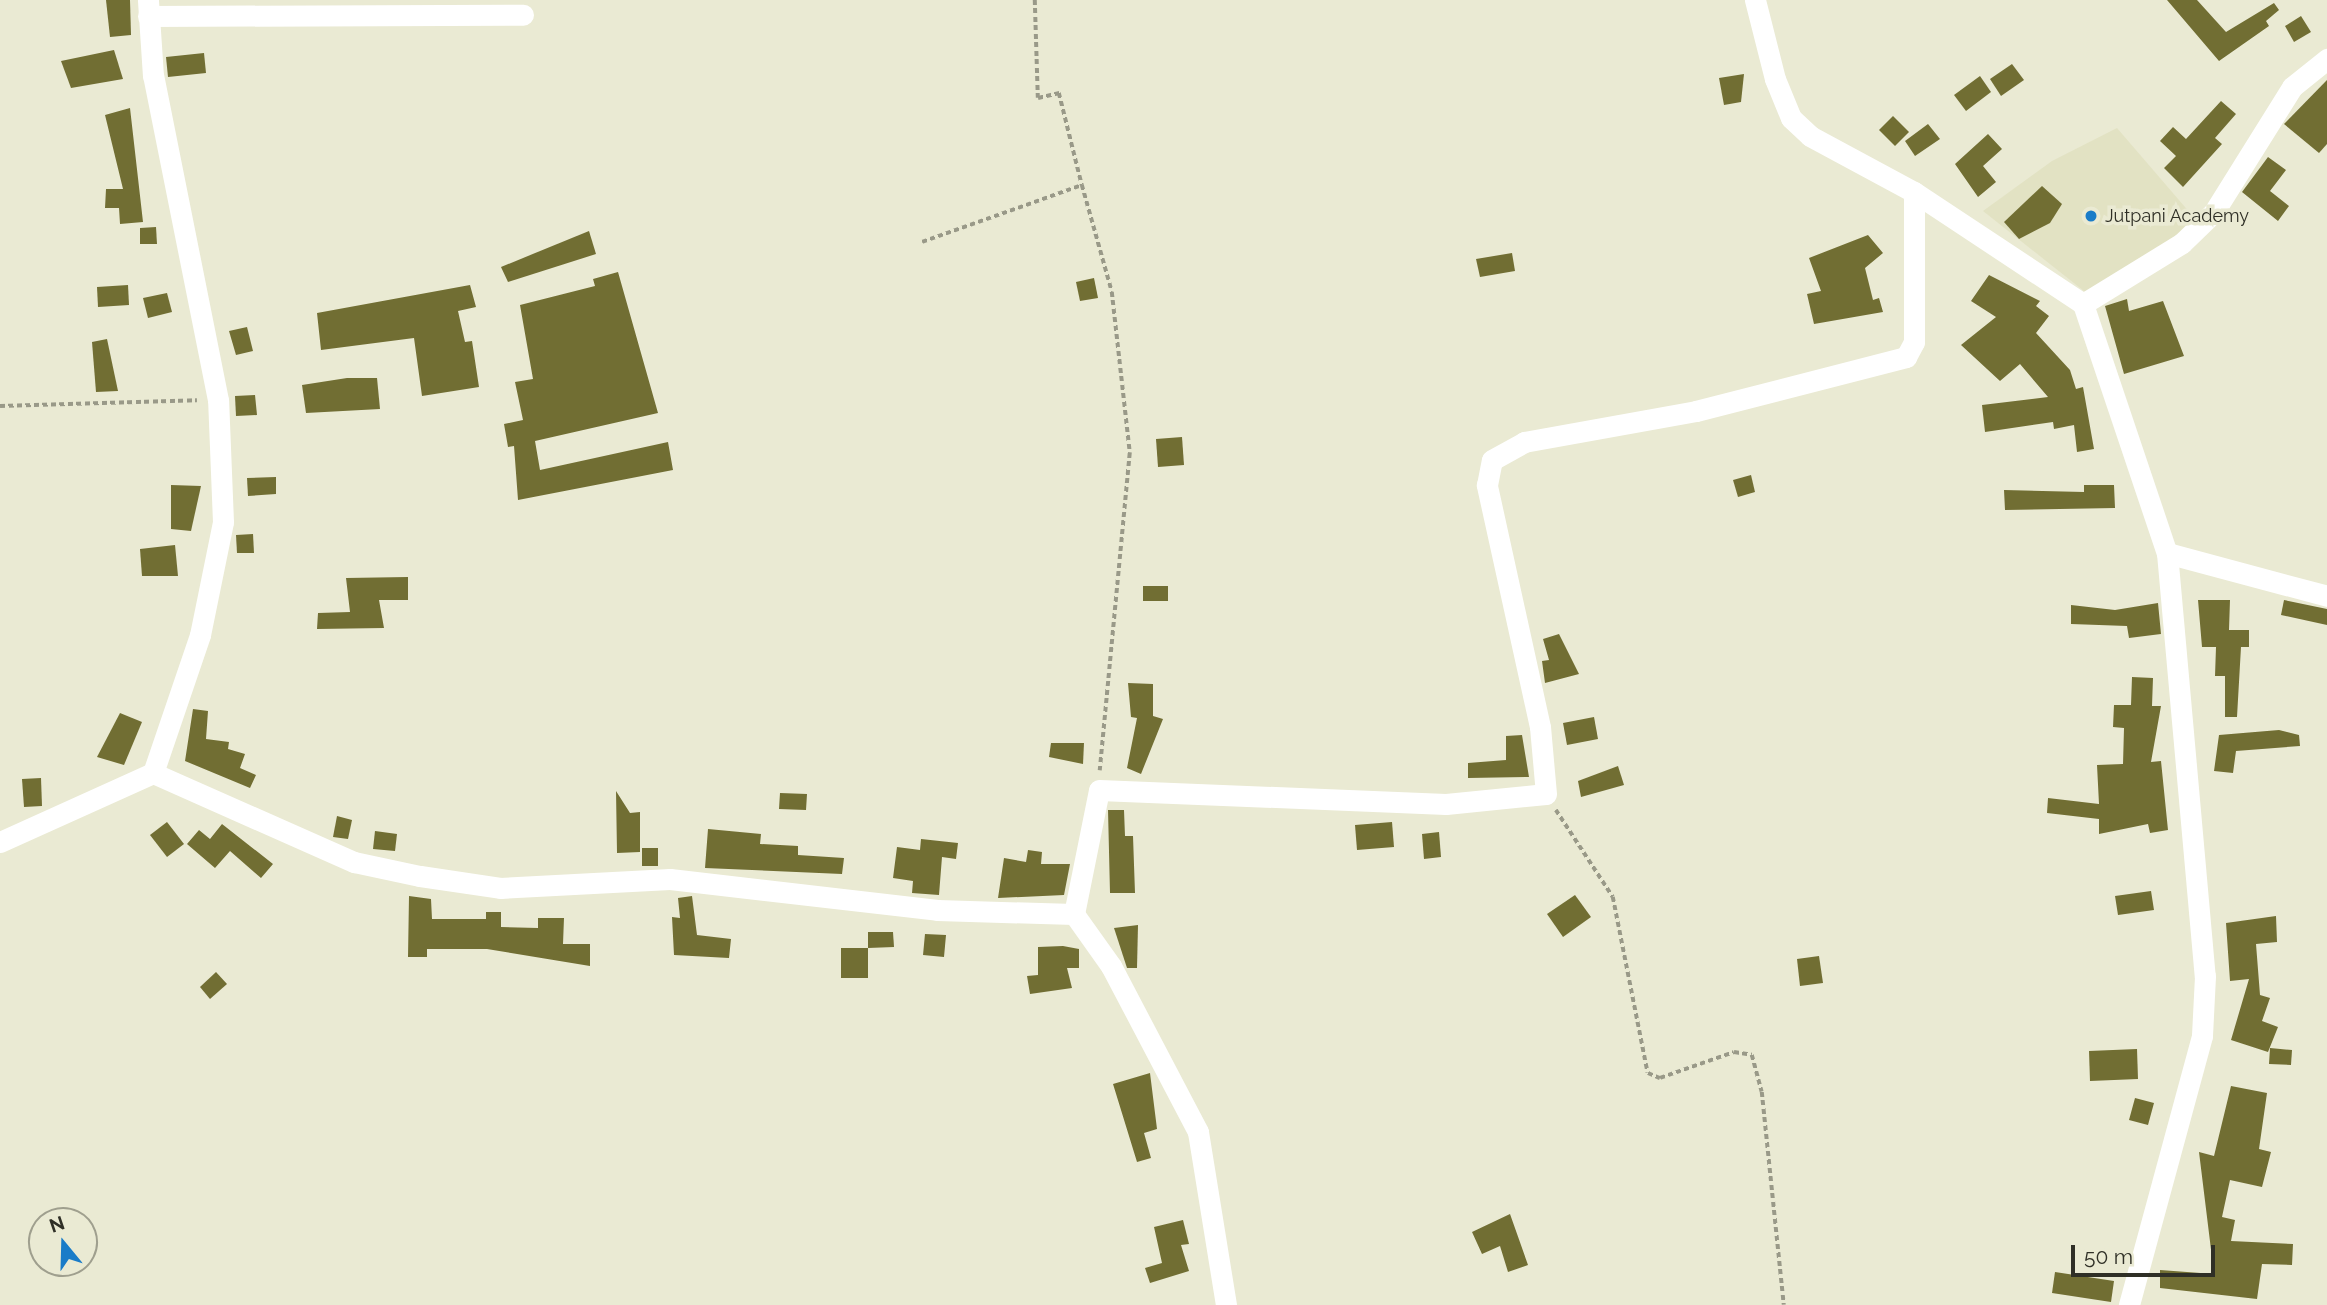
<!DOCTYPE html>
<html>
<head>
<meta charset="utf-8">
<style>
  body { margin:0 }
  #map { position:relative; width:2327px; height:1305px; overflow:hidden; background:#eaead3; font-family:Raleway,sans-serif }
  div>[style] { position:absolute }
  .built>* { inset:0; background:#e2e2c3 }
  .building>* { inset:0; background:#716e33 }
  .path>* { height:3.5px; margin-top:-1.75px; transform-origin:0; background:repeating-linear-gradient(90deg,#998 0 5px,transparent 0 8.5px) }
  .minor>* { height:21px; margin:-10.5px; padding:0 10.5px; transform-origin:10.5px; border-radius:10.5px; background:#fff }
  .dots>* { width:19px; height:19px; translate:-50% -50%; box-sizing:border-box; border:4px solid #eaead3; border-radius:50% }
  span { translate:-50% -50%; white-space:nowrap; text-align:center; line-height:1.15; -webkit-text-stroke:7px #eaead3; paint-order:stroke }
  .poi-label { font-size:18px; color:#2f2f26 }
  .left { translate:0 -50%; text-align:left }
  .north { position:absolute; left:28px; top:1207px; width:70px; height:70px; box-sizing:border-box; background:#eaead3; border:2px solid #9f9f8e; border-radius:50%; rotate:341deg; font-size:19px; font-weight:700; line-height:28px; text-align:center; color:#2f2f26 }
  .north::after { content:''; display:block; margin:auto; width:24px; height:32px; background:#1a7cc8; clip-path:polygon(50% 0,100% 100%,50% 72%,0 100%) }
  .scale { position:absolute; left:2071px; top:1245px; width:144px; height:32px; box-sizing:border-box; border:4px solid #2f2f26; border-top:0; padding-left:9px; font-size:21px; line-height:24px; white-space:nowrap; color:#2f2f26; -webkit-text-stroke:5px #eaead3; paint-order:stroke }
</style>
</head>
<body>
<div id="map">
  <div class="built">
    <div style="clip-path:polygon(2117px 128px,2197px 221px,2089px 295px,1983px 211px,2052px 161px)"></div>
  </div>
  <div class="building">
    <div style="clip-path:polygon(106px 0,130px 0,131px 35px,110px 37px)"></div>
    <div style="clip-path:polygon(2167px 0,2197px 0,2226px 32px,2274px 3px,2279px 10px,2266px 21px,2269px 26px,2219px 61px)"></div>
    <div style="clip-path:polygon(2301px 16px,2311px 32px,2294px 42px,2285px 26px)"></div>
    <div style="clip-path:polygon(114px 50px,123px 79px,71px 88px,61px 61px)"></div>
    <div style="clip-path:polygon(204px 53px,206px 73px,168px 77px,166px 57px)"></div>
    <div style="clip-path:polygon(2012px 64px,2024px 80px,2001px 96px,1990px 79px)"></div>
    <div style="clip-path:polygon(1744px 74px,1741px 102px,1724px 105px,1719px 78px)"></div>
    <div style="clip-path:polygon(1980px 76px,1991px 92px,1966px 111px,1954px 95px)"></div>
    <div style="clip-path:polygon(2327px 80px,2327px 144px,2319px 153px,2284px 124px)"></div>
    <div style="clip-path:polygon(2221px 101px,2236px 114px,2215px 138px,2222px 144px,2183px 187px,2164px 168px,2176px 156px,2160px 141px,2173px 127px,2186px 139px)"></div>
    <div style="clip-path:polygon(130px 108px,143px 222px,120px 224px,119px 208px,105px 208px,106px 189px,123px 189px,105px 115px)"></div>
    <div style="clip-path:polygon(1893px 116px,1909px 132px,1895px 146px,1879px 130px)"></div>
    <div style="clip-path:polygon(1928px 124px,1940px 139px,1915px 156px,1905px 141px)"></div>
    <div style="clip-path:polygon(1988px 134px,2002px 149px,1983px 166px,1996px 182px,1978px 197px,1955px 164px)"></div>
    <div style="clip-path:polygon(2268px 157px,2286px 170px,2270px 191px,2289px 206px,2278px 221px,2242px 192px)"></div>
    <div style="clip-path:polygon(2042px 186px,2062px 204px,2050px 223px,2019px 239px,2004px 222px)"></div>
    <div style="clip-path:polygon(156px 227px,157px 244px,140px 244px,140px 228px)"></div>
    <div style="clip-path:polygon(589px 231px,596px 254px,508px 282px,501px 267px)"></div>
    <div style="clip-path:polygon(1868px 235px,1883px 253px,1865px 268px,1873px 300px,1879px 298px,1883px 312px,1814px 324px,1807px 294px,1821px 291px,1809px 258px)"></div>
    <div style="clip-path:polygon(1512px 253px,1515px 271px,1480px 277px,1476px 259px)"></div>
    <div style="clip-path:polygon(618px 272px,658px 413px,535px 441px,540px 470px,668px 442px,673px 470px,518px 500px,514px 446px,508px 447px,504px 424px,523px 420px,515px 382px,533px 379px,520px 305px,595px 286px,593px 279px)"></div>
    <div style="clip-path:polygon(1989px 275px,2040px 301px,2036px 306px,2049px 316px,2036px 333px,2070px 370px,2076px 389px,2083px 387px,2094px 449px,2077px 452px,2074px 425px,2054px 429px,2053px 422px,1985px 432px,1982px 405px,2048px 397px,2020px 364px,2000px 381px,1961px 345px,1996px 317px,1971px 301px)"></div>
    <div style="clip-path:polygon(1094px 278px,1098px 298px,1080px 301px,1076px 282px)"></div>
    <div style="clip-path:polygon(128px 285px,129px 305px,98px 307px,97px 287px)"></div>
    <div style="clip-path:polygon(470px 285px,476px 307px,458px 311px,465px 342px,472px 341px,479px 387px,422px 396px,414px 338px,321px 350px,317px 313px)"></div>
    <div style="clip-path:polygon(167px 293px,172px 312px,148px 318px,143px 298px)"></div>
    <div style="clip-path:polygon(2127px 299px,2129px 311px,2163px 301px,2184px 356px,2124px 374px,2105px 306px)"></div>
    <div style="clip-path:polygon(247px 327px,253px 351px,236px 355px,229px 331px)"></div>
    <div style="clip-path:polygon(107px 339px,118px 391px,96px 392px,92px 342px)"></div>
    <div style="clip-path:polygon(347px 378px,377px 378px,380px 409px,306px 413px,302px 385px)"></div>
    <div style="clip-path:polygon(255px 395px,257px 415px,236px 416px,235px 396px)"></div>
    <div style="clip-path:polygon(1182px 437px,1184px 465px,1158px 467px,1156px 439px)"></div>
    <div style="clip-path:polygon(1751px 475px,1755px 492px,1738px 497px,1733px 480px)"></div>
    <div style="clip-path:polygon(276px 477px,276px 494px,248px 496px,247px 478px)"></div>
    <div style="clip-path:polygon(171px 485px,201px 486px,191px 531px,171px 529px)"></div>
    <div style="clip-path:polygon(2084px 485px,2114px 485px,2115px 508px,2005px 510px,2004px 490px,2084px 492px)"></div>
    <div style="clip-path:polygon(253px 534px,254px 553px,237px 553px,236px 535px)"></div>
    <div style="clip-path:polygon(175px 545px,178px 576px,142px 576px,140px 549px)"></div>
    <div style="clip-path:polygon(408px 577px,408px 600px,379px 600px,384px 628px,317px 629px,318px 613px,350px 612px,346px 578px)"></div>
    <div style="clip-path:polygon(1143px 586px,1168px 586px,1168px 601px,1143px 601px)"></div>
    <div style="clip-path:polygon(2198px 600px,2230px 600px,2229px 630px,2249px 630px,2249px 647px,2241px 647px,2237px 717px,2225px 717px,2225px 676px,2215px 676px,2216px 647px,2202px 647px)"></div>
    <div style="clip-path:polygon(2284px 600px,2327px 609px,2327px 625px,2281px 615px)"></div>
    <div style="clip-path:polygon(2158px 603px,2161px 634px,2129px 638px,2127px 626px,2071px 624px,2071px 605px,2115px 610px)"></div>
    <div style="clip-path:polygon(1559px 634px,1579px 674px,1545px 683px,1542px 661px,1549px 660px,1543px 639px)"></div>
    <div style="clip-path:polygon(2132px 677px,2153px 678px,2152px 706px,2161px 706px,2151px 762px,2161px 761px,2168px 830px,2150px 833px,2148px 824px,2099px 834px,2099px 819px,2047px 813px,2048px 798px,2099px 804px,2097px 765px,2123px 764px,2124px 728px,2113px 727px,2114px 705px,2131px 705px)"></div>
    <div style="clip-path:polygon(1128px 683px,1153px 684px,1153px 716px,1163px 719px,1141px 774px,1127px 768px,1137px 718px,1131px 717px)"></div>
    <div style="clip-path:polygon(193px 709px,208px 711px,206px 739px,229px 742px,228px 749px,245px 754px,240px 768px,256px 775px,250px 788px,185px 761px)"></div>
    <div style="clip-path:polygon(120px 713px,142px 722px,124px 765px,97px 757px)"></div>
    <div style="clip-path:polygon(1594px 717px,1598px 739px,1567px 745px,1563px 723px)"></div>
    <div style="clip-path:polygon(2279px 730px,2299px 735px,2300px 746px,2236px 751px,2233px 773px,2214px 771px,2219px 735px)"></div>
    <div style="clip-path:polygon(1522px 735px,1529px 777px,1468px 778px,1468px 763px,1506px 760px,1506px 736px)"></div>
    <div style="clip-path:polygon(1051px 743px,1084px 743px,1083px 764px,1049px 757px)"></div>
    <div style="clip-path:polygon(1618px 766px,1624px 785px,1581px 797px,1578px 781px)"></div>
    <div style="clip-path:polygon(41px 778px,42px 806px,24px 807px,22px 779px)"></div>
    <div style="clip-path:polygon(616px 791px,630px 813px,640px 812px,640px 852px,617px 853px)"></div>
    <div style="clip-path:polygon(780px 793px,807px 794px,806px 810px,779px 809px)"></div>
    <div style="clip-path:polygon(1108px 810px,1124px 810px,1125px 836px,1133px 836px,1135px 893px,1110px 893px)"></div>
    <div style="clip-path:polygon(337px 816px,352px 820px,348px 839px,333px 837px)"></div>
    <div style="clip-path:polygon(167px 822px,184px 844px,167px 857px,150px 835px)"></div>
    <div style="clip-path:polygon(1392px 822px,1394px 847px,1357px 850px,1355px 825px)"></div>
    <div style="clip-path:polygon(222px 824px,273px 864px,261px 878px,230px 851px,215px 868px,187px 844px,199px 830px,210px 839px)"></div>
    <div style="clip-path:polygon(708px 829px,761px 834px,760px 844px,798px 846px,798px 855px,844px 858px,842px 874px,705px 868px)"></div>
    <div style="clip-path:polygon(375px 831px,397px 834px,395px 851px,373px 849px)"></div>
    <div style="clip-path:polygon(1439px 832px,1441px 857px,1424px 859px,1422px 834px)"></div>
    <div style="clip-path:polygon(921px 839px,958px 843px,956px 859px,942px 857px,939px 895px,912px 893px,913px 881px,893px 878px,897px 847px,920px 850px)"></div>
    <div style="clip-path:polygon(642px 848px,658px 848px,658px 866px,642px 866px)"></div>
    <div style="clip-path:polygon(1028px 850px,1042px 852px,1041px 864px,1070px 864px,1064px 895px,998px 898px,1004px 858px,1026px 862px)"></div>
    <div style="clip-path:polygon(2151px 891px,2154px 910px,2118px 915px,2115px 896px)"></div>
    <div style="clip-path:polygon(1575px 895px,1591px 917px,1563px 937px,1547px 914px)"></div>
    <div style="clip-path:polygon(409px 896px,431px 899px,432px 919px,486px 919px,486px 912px,501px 912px,501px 927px,538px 928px,538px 918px,564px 918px,563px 944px,590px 944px,590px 966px,487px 949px,427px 949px,427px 957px,408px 957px)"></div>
    <div style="clip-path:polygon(692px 896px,697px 935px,731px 939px,729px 958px,674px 955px,672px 917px,680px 918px,678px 898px)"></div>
    <div style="clip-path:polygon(2276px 916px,2277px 942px,2256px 944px,2260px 995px,2270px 998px,2262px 1021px,2278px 1027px,2268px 1052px,2231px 1040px,2249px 979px,2230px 981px,2226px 923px)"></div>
    <div style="clip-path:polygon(1138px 925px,1137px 968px,1127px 968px,1114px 928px)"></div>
    <div style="clip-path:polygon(868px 932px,893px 932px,894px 947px,868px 948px)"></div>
    <div style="clip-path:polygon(925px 934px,946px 935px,944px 957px,923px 955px)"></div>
    <div style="clip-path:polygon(1063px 946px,1079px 949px,1079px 968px,1067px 968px,1072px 988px,1030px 994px,1027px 976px,1038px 975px,1038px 947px)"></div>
    <div style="clip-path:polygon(841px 948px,868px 948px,868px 978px,841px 978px)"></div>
    <div style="clip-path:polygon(1819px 956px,1823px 983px,1800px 986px,1797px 959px)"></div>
    <div style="clip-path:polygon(216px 972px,227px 984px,210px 999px,200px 987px)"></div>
    <div style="clip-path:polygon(2270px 1048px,2292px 1050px,2291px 1065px,2269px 1064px)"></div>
    <div style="clip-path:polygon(2137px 1049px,2138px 1079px,2090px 1081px,2089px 1051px)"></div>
    <div style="clip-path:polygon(1150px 1073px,1157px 1129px,1144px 1133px,1151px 1158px,1137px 1162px,1113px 1084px)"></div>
    <div style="clip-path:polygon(2231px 1086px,2267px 1093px,2259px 1149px,2271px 1152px,2262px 1187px,2230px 1180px,2222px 1217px,2235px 1220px,2231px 1241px,2293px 1244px,2292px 1265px,2262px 1264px,2257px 1299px,2160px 1288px,2160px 1270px,2214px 1274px,2199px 1152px,2214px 1156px)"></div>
    <div style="clip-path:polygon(2135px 1098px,2154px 1103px,2148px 1125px,2129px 1120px)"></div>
    <div style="clip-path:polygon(1510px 1214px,1528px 1265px,1508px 1272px,1500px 1246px,1482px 1254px,1472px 1232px)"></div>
    <div style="clip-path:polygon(1183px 1220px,1189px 1244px,1181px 1245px,1189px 1271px,1150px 1283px,1145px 1268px,1162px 1263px,1154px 1227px)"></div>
    <div style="clip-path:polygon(2055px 1272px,2114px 1281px,2111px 1302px,2052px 1293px)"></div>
  </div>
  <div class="path">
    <div style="left:1035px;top:0;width:98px;rotate:88.2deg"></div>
    <div style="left:1038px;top:98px;width:22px;rotate:-13deg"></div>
    <div style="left:1059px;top:93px;width:95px;rotate:76deg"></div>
    <div style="left:922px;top:242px;width:170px;rotate:-19.6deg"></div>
    <div style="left:1082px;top:185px;width:111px;rotate:74.3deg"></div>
    <div style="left:1112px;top:292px;width:162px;rotate:83.6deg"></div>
    <div style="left:1130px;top:453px;width:319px;rotate:95.4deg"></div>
    <div style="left:0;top:406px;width:197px;rotate:-1.7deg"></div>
    <div style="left:1556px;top:810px;width:104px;rotate:56.8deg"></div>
    <div style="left:1613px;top:897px;width:179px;rotate:78.8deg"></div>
    <div style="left:1648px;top:1073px;width:13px;rotate:23deg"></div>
    <div style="left:1660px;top:1078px;width:78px;rotate:-19.4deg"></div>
    <div style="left:1734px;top:1052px;width:18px;rotate:9deg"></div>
    <div style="left:1752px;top:1055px;width:38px;rotate:75deg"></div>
    <div style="left:1762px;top:1092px;width:214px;rotate:84.1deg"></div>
  </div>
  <div class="minor">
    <div style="left:1755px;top:0;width:81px;rotate:75.8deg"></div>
    <div style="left:1775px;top:79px;width:42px;rotate:67.7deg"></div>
    <div style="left:1791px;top:118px;width:26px;rotate:43deg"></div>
    <div style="left:1810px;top:136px;width:118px;rotate:28.3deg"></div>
    <div style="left:1914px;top:192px;width:203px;rotate:33.5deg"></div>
    <div style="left:2083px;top:304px;width:263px;rotate:71.4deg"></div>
    <div style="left:2167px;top:553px;width:425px;rotate:84.9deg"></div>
    <div style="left:2205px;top:976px;width:60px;rotate:92.9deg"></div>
    <div style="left:2202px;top:1036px;width:279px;rotate:105.2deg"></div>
    <div style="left:148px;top:16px;width:375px;rotate:-0.2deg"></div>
    <div style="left:2083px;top:304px;width:116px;rotate:-31.6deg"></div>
    <div style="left:2182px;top:243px;width:45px;rotate:-44.1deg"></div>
    <div style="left:2214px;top:212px;width:147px;rotate:-58deg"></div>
    <div style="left:2292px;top:87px;width:45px;rotate:-38.7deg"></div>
    <div style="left:2167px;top:553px;width:166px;rotate:15deg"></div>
    <div style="left:153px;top:773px;width:220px;rotate:23.9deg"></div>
    <div style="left:354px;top:862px;width:67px;rotate:12deg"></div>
    <div style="left:420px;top:876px;width:81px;rotate:8.5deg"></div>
    <div style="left:500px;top:888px;width:170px;rotate:-3deg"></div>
    <div style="left:670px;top:879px;width:269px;rotate:6.6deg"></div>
    <div style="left:937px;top:910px;width:137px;rotate:1.7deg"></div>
    <div style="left:1074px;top:914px;width:64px;rotate:54.6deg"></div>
    <div style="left:1111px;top:966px;width:187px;rotate:62.3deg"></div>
    <div style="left:1198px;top:1132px;width:175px;rotate:80.8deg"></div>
    <div style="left:0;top:842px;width:168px;rotate:-24.3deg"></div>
    <div style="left:153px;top:773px;width:146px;rotate:-71.2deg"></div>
    <div style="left:200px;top:635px;width:115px;rotate:-78.5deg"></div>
    <div style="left:223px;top:522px;width:122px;rotate:-92.3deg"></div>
    <div style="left:218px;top:400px;width:330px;rotate:-101.3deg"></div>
    <div style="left:153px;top:76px;width:76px;rotate:-93.8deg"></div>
    <div style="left:1074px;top:914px;width:126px;rotate:-78.6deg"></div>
    <div style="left:1099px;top:790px;width:347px;rotate:2.3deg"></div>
    <div style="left:1446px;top:804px;width:100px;rotate:-5.7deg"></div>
    <div style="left:1546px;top:794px;width:67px;rotate:-95.1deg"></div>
    <div style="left:1540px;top:727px;width:248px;rotate:-102.4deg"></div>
    <div style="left:1487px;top:485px;width:25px;rotate:-79deg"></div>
    <div style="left:1492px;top:460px;width:37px;rotate:-29deg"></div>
    <div style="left:1524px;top:442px;width:175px;rotate:-10.2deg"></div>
    <div style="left:1696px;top:411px;width:217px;rotate:-14.4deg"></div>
    <div style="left:1906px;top:357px;width:17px;rotate:-62deg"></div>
    <div style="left:1914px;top:342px;width:150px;rotate:-90deg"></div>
  </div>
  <div class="dots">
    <div style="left:2091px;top:216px;background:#1a7cc8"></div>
  </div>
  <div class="poi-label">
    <span class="left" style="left:2105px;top:216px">Jutpani Academy</span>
  </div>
  <div class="north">N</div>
  <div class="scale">50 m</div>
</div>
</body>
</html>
